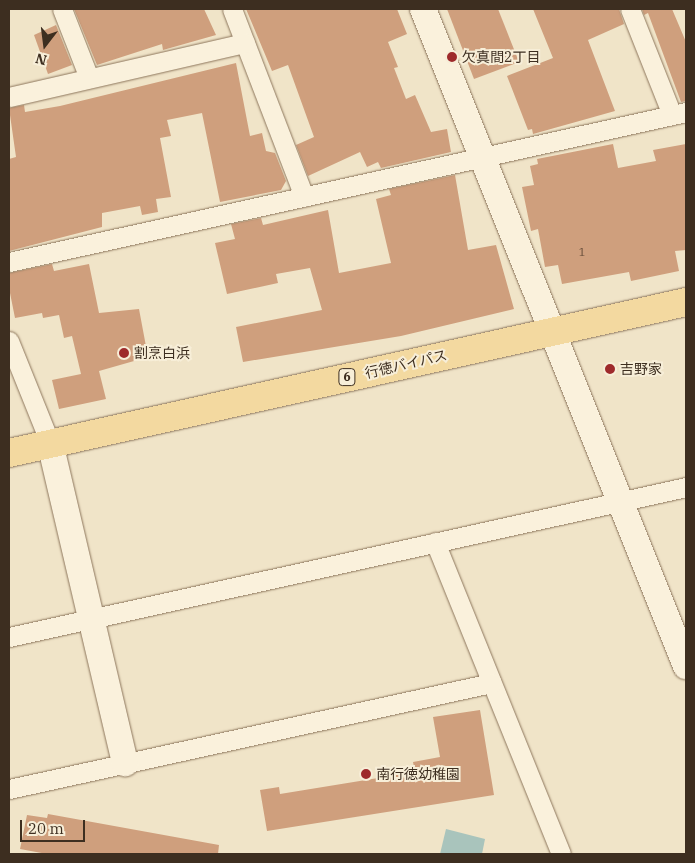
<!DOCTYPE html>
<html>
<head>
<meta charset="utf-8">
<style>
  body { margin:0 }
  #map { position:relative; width:695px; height:863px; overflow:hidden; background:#f0e4c8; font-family:"IBM Plex Serif","Noto Sans JP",serif }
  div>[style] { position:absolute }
  .water>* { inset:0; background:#a9c4bc }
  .building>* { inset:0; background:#cf9f7d }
  .roads { filter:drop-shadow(0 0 1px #8d765c) drop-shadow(0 0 1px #8d765c) }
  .street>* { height:19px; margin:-9.5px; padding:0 9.5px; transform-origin:9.5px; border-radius:9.5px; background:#faf1dc }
  .secondary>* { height:26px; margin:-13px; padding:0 13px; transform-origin:13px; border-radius:13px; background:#faf1dc }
  .primary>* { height:28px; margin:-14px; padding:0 14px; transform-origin:14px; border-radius:14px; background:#f3d9a0 }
  .dots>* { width:14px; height:14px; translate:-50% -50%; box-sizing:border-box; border:2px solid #f7eed8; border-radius:50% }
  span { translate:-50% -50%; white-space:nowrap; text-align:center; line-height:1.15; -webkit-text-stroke:4px #f7eed8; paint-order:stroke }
  .number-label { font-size:11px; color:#624a37 }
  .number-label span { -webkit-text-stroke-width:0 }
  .shield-label span { padding:1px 4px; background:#f7eed8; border:1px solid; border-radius:4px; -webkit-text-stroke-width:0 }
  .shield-label { font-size:12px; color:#3d2e20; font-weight:700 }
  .poi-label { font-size:14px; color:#3d2e20 }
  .left { translate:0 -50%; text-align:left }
  .street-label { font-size:14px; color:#3d2e20 }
  .frame { position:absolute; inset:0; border:10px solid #3d2e20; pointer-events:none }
  .north { position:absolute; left:20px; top:20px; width:50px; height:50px; -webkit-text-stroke:4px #f7eed8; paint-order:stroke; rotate:195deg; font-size:14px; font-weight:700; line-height:20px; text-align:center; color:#3d2e20 }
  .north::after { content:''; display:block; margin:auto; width:18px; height:22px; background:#3d2e20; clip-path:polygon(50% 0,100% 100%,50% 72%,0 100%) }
  .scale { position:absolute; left:20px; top:820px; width:65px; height:22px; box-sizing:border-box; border:2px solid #3d2e20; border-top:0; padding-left:6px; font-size:15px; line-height:18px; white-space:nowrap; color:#3d2e20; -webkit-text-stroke:4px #f7eed8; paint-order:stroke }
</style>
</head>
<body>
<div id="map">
  <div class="water">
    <div style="clip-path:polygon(446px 829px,485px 839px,482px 854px,440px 854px)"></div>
  </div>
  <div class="building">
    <div style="clip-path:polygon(74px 9px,204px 9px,216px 35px,163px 50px,162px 44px,97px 65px)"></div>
    <div style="clip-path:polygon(246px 9px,397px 9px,407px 34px,388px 42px,398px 67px,394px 68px,406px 99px,415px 95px,431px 132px,447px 129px,451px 152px,381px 168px,378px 162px,367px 167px,360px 152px,308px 176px,296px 145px,314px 137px,288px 65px,272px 71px)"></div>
    <div style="clip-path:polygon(447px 9px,498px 9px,519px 62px,474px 79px)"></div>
    <div style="clip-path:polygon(533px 9px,619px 9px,624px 24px,588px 40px,615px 111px,533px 134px,532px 129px,528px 130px,507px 76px,553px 58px)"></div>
    <div style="clip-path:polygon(642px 9px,672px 9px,686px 42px,686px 101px,681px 102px,648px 13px,644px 15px)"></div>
    <div style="clip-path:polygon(56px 25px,72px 65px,48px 74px,34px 35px)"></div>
    <div style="clip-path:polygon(236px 63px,250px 136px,262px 133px,266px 151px,275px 153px,286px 181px,281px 190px,220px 202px,202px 113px,167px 120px,171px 136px,160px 138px,171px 197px,156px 199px,158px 212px,142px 215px,140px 206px,102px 213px,102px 227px,9px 251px,9px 159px,16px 157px,9px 108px,24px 105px,25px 112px,60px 106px)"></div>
    <div style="clip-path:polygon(613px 144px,618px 168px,656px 161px,653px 150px,686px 144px,686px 250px,675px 251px,679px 271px,631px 281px,629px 272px,562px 284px,558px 265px,545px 267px,538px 229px,531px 231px,522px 187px,534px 185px,530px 166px,538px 164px,537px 159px)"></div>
    <div style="clip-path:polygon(455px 175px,468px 250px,496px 245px,514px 309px,401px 336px,243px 362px,236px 327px,322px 310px,310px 268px,276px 274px,278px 283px,227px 294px,215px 243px,235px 239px,231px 224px,261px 218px,263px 225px,328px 210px,339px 273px,391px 263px,376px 199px,391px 195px,389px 189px)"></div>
    <div style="clip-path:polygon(52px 264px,54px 271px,89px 264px,99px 313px,139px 309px,148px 357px,99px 371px,106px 399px,59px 409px,52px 380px,81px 374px,72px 336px,64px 338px,59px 315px,43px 318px,42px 313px,15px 318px,9px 288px,9px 273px)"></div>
    <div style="clip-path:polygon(480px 710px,494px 795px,267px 831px,260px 790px,279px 787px,280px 794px,415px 772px,413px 762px,440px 757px,433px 717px)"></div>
    <div style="clip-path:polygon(48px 814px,219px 845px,218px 854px,47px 854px,20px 849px,27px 815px,47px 818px)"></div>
  </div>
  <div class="roads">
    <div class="street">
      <div style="left:62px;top:9px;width:74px;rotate:68.6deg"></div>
      <div style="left:232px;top:9px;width:201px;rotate:69deg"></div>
      <div style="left:630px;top:9px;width:114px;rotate:68.4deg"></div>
      <div style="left:9px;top:97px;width:242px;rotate:-12.9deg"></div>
      <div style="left:9px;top:262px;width:693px;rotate:-12.49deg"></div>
      <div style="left:9px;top:341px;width:110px;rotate:68.1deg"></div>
      <div style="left:435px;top:542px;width:336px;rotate:68deg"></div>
      <div style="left:9px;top:637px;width:693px;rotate:-12.49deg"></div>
      <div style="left:9px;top:789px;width:494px;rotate:-12.4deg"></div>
    </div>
    <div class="secondary">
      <div style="left:423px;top:9px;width:708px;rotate:68.18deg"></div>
      <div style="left:50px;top:443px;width:329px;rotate:76.8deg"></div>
    </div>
    <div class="primary">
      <div style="left:9px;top:453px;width:694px;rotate:-12.57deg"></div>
    </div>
  </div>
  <div class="dots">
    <div style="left:452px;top:57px;background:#9e2a2b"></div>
    <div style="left:124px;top:353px;background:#9e2a2b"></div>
    <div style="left:610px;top:369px;background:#9e2a2b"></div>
    <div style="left:366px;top:774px;background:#9e2a2b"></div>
  </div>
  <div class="number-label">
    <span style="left:582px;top:252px">1</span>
  </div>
  <div class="shield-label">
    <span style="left:347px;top:377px">6</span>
  </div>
  <div class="poi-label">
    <span class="left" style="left:462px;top:57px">欠真間2丁目</span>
    <span class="left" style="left:134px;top:353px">割烹白浜</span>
    <span class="left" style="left:620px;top:369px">吉野家</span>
    <span class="left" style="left:376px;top:774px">南行徳幼稚園</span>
  </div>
  <div class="street-label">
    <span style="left:406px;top:364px;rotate:-13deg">行徳バイパス</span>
  </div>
  <div class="frame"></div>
  <div class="north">N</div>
  <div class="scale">20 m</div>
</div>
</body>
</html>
